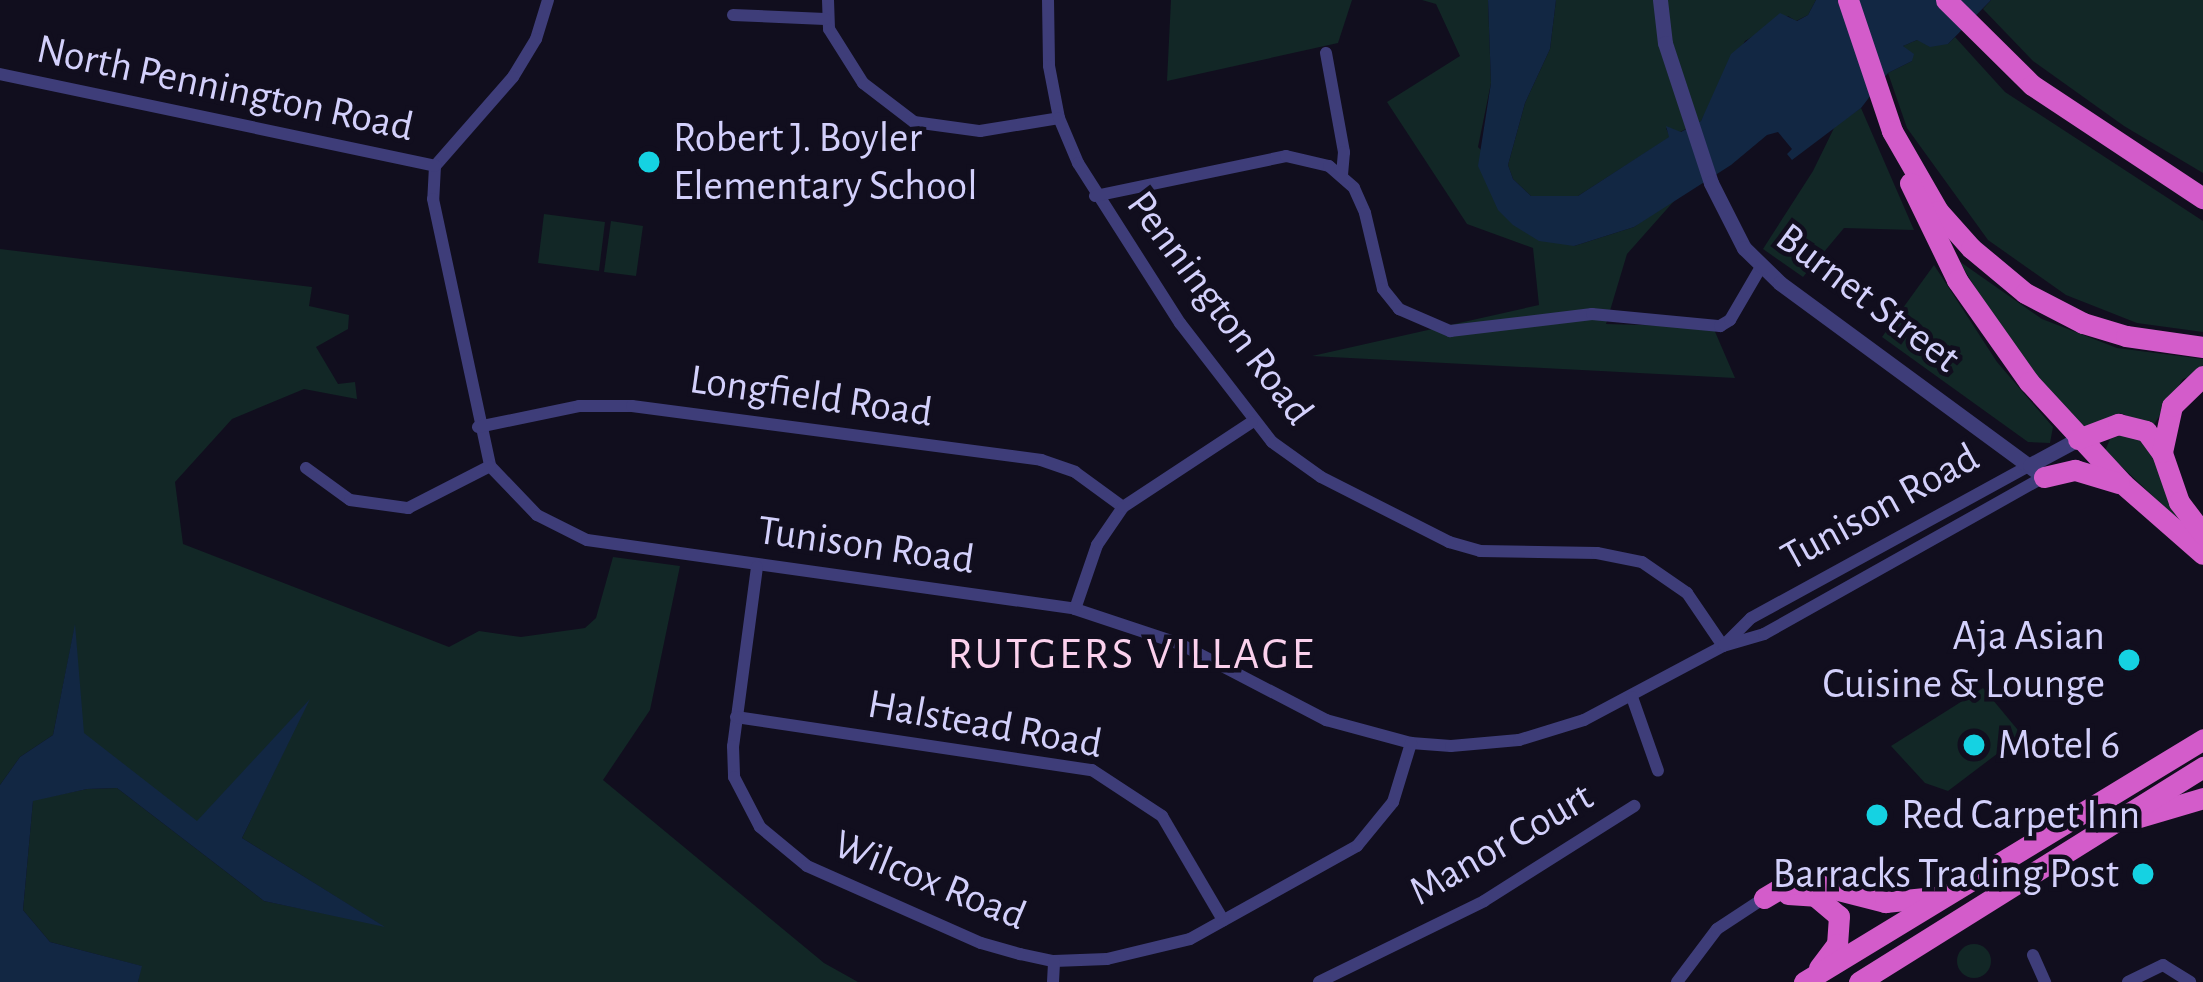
<!DOCTYPE html>
<html>
<head>
<meta charset="utf-8">
<style>
  body { margin:0 }
  #map { position:relative; width:2203px; height:982px; overflow:hidden; background:#110e1e; font-family:"Alegreya Sans",sans-serif }
  div>[style] { position:absolute }
  .green>* { inset:0; background:#122726 }
  .round { border-radius:50% }
  .water>* { inset:0; background:#122743 }
  .minor>* { height:12px; margin:-6px; padding:0 6px; transform-origin:6px; border-radius:6px; background:#3e3d79 }
  .tertiary>* { height:15px; margin:-7.5px; padding:0 7.5px; transform-origin:7.5px; border-radius:7.5px; background:#3e3d79 }
  .trunk>* { height:21px; margin:-10.5px; padding:0 10.5px; transform-origin:10.5px; border-radius:10.5px; background:#d35cca }
  .dots>* { width:33px; height:33px; translate:-50% -50%; box-sizing:border-box; border:6px solid #110e1e; border-radius:50% }
  span { translate:-50% -50%; white-space:nowrap; text-align:center; line-height:1.15; -webkit-text-stroke:9px #110e1e; paint-order:stroke }
  .street-label { font-size:42px; color:#d3d0fb }
  .poi-label { font-size:42px; color:#d3d0fb }
  .left { translate:0 -50%; text-align:left }
  .right { translate:-100% -50%; text-align:right }
  .neighbourhood-label { font-size:45px; color:#fbd1ed; letter-spacing:3px }
</style>
</head>
<body>
<div id="map">
  <div class="green">
    <div style="clip-path:polygon(1171px 0,1352px 0,1338px 43px,1167px 81px)"></div>
    <div style="clip-path:polygon(1422px 0,1488px 0,1491px 83px,1478px 147px,1574px 246px,1634px 227px,1682px 192px,1627px 254px,1606px 324px,1713px 327px,1735px 378px,1312px 356px,1539px 305px,1533px 248px,1467px 224px,1387px 102px,1460px 56px,1436px 4px)"></div>
    <div style="clip-path:polygon(1556px 0,1816px 0,1808px 15px,1796px 21px,1788px 16px,1745px 41px,1701px 121px,1680px 132px,1666px 128px,1670px 137px,1578px 196px,1531px 196px,1513px 179px,1508px 165px,1525px 103px,1550px 49px)"></div>
    <div style="clip-path:polygon(1991px 0,2203px 0,2203px 173px,2124px 126px,2033px 61px,1983px 9px)"></div>
    <div style="clip-path:polygon(1955px 37px,2005px 92px,2203px 221px,2203px 332px,2137px 323px,2066px 295px,1988px 240px,1907px 128px,1888px 73px,1912px 61px,1903px 46px,1917px 40px,1948px 44px)"></div>
    <div style="clip-path:polygon(1861px 108px,1914px 230px,1844px 228px,1803px 277px,1763px 249px,1813px 171px,1835px 126px)"></div>
    <div style="clip-path:polygon(544px 214px,605px 222px,599px 271px,538px 263px)"></div>
    <div style="clip-path:polygon(611px 221px,643px 226px,636px 276px,604px 272px)"></div>
    <div style="clip-path:polygon(0 249px,312px 287px,309px 306px,349px 315px,348px 329px,316px 347px,338px 384px,355px 382px,357px 399px,304px 389px,232px 419px,175px 482px,183px 544px,449px 647px,479px 631px,521px 637px,585px 628px,596px 618px,613px 557px,680px 566px,650px 710px,603px 780px,824px 963px,858px 982px,138px 982px,141px 966px,50px 942px,23px 910px,33px 800px,87px 789px,117px 788px,264px 901px,381px 925px,242px 838px,307px 703px,197px 822px,83px 733px,74px 631px,53px 735px,20px 757px,0 785px)"></div>
    <div style="clip-path:polygon(1959px 261px,2042px 319px,2117px 348px,2203px 359px,2203px 373px,2183px 379px,2153px 426px,2120px 413px,2082px 429px,2016px 354px)"></div>
    <div style="clip-path:polygon(1934px 265px,1997px 362px,2053px 427px,2050px 443px,2028px 442px,1882px 337px)"></div>
    <div style="clip-path:polygon(2127px 433px,2145px 439px,2186px 527px,2105px 451px,2110px 439px)"></div>
    <div style="clip-path:polygon(1983px 688px,2022px 735px,1948px 791px,1925px 783px,1891px 746px)"></div>
    <div class="round" style="left:1957px;top:944px;width:34px;height:34px"></div>
  </div>
  <div class="water">
    <div style="clip-path:polygon(1488px 0,1556px 0,1550px 49px,1525px 103px,1508px 165px,1513px 179px,1531px 196px,1578px 196px,1669px 137px,1666px 126px,1681px 132px,1701px 121px,1731px 54px,1780px 13px,1797px 21px,1808px 15px,1816px 0,1991px 0,1948px 44px,1930px 47px,1917px 40px,1903px 46px,1914px 54px,1912px 61px,1888px 73px,1861px 108px,1792px 160px,1787px 154px,1792px 149px,1778px 132px,1767px 135px,1731px 165px,1634px 227px,1574px 246px,1539px 241px,1513px 225px,1498px 210px,1478px 166px,1491px 83px)"></div>
    <div style="clip-path:polygon(75px 624px,84px 733px,197px 821px,310px 699px,242px 838px,385px 927px,264px 901px,117px 788px,87px 789px,33px 801px,23px 910px,50px 942px,142px 966px,138px 982px,0 982px,0 785px,20px 757px,53px 735px)"></div>
  </div>
  <div class="minor">
    <div style="left:548px;top:0;width:41px;rotate:107.1deg"></div>
    <div style="left:536px;top:39px;width:44px;rotate:121.2deg"></div>
    <div style="left:513px;top:77px;width:118px;rotate:131.2deg"></div>
    <div style="left:435px;top:166px;width:33px;rotate:93deg"></div>
    <div style="left:433px;top:199px;width:273px;rotate:77.9deg"></div>
    <div style="left:490px;top:466px;width:68px;rotate:46.2deg"></div>
    <div style="left:537px;top:515px;width:56px;rotate:26.6deg"></div>
    <div style="left:587px;top:540px;width:493px;rotate:8deg"></div>
    <div style="left:1075px;top:609px;width:111px;rotate:18.4deg"></div>
    <div style="left:1180px;top:644px;width:165px;rotate:27.5deg"></div>
    <div style="left:1326px;top:720px;width:88px;rotate:15.1deg"></div>
    <div style="left:1411px;top:743px;width:40px;rotate:4.3deg"></div>
    <div style="left:1451px;top:746px;width:68px;rotate:-5deg"></div>
    <div style="left:1519px;top:740px;width:68px;rotate:-17.1deg"></div>
    <div style="left:1584px;top:720px;width:157px;rotate:-28deg"></div>
    <div style="left:1723px;top:646px;width:43px;rotate:-16.3deg"></div>
    <div style="left:1764px;top:634px;width:321px;rotate:-29.3deg"></div>
    <div style="left:828px;top:0;width:29px;rotate:88deg"></div>
    <div style="left:829px;top:29px;width:64px;rotate:57.8deg"></div>
    <div style="left:863px;top:83px;width:64px;rotate:37.4deg"></div>
    <div style="left:914px;top:122px;width:67px;rotate:7.8deg"></div>
    <div style="left:980px;top:131px;width:80px;rotate:-9.3deg"></div>
    <div style="left:1048px;top:0;width:66px;rotate:89.1deg"></div>
    <div style="left:1049px;top:66px;width:53px;rotate:79.1deg"></div>
    <div style="left:1059px;top:118px;width:49px;rotate:67.1deg"></div>
    <div style="left:1078px;top:163px;width:190px;rotate:57.5deg"></div>
    <div style="left:1180px;top:323px;width:150px;rotate:52.3deg"></div>
    <div style="left:1272px;top:442px;width:60px;rotate:35.5deg"></div>
    <div style="left:1321px;top:477px;width:144px;rotate:26.9deg"></div>
    <div style="left:1449px;top:542px;width:32px;rotate:16deg"></div>
    <div style="left:1480px;top:551px;width:117px;rotate:1deg"></div>
    <div style="left:1597px;top:553px;width:46px;rotate:11.3deg"></div>
    <div style="left:1642px;top:562px;width:55px;rotate:34.6deg"></div>
    <div style="left:1687px;top:593px;width:64px;rotate:55.8deg"></div>
    <div style="left:733px;top:15px;width:92px;rotate:2.5deg"></div>
    <div style="left:1326px;top:53px;width:101px;rotate:79.7deg"></div>
    <div style="left:1344px;top:152px;width:23px;rotate:95deg"></div>
    <div style="left:0;top:74px;width:445px;rotate:11.9deg"></div>
    <div style="left:1095px;top:196px;width:195px;rotate:-11.8deg"></div>
    <div style="left:1286px;top:156px;width:44px;rotate:13.1deg"></div>
    <div style="left:1329px;top:166px;width:33px;rotate:41deg"></div>
    <div style="left:1354px;top:188px;width:27px;rotate:66deg"></div>
    <div style="left:1365px;top:213px;width:78px;rotate:76.7deg"></div>
    <div style="left:1383px;top:289px;width:26px;rotate:51deg"></div>
    <div style="left:1399px;top:309px;width:56px;rotate:23.3deg"></div>
    <div style="left:1450px;top:331px;width:143px;rotate:-6.8deg"></div>
    <div style="left:1592px;top:314px;width:129px;rotate:5.4deg"></div>
    <div style="left:1720px;top:326px;width:12px;rotate:-31deg"></div>
    <div style="left:1730px;top:320px;width:61px;rotate:-59.7deg"></div>
    <div style="left:478px;top:427px;width:103px;rotate:-11.7deg"></div>
    <div style="left:579px;top:406px;width:53px"></div>
    <div style="left:632px;top:406px;width:413px;rotate:7.5deg"></div>
    <div style="left:1041px;top:460px;width:36px;rotate:19deg"></div>
    <div style="left:1075px;top:472px;width:59px;rotate:36.1deg"></div>
    <div style="left:306px;top:468px;width:54px;rotate:36deg"></div>
    <div style="left:350px;top:500px;width:59px;rotate:7.9deg"></div>
    <div style="left:408px;top:508px;width:92px;rotate:-27.1deg"></div>
    <div style="left:757px;top:567px;width:181px;rotate:97.6deg"></div>
    <div style="left:733px;top:746px;width:31px;rotate:88deg"></div>
    <div style="left:734px;top:777px;width:56px;rotate:62.5deg"></div>
    <div style="left:760px;top:827px;width:61px;rotate:39.7deg"></div>
    <div style="left:807px;top:866px;width:190px;rotate:23.9deg"></div>
    <div style="left:981px;top:943px;width:41px;rotate:15.8deg"></div>
    <div style="left:1020px;top:954px;width:35px;rotate:12deg"></div>
    <div style="left:1054px;top:961px;width:53px;rotate:-2.2deg"></div>
    <div style="left:1107px;top:959px;width:85px;rotate:-13.5deg"></div>
    <div style="left:1190px;top:939px;width:191px;rotate:-29.1deg"></div>
    <div style="left:1357px;top:846px;width:57px;rotate:-50.7deg"></div>
    <div style="left:1393px;top:802px;width:62px;rotate:-73deg"></div>
    <div style="left:1075px;top:609px;width:68px;rotate:-71deg"></div>
    <div style="left:1097px;top:545px;width:46px;rotate:-55.6deg"></div>
    <div style="left:1123px;top:507px;width:154px;rotate:-33.4deg"></div>
    <div style="left:1724px;top:645px;width:38px;rotate:-45deg"></div>
    <div style="left:1751px;top:618px;width:318px;rotate:-28.7deg"></div>
    <div style="left:1632px;top:697px;width:78px;rotate:70.6deg"></div>
    <div style="left:736px;top:717px;width:360px;rotate:8.5deg"></div>
    <div style="left:1092px;top:770px;width:84px;rotate:33.3deg"></div>
    <div style="left:1162px;top:816px;width:121px;rotate:59.6deg"></div>
    <div style="left:2033px;top:955px;width:30px;rotate:66deg"></div>
    <div style="left:1053px;top:982px;width:21px;rotate:-87deg"></div>
    <div style="left:1319px;top:982px;width:184px;rotate:-26.1deg"></div>
    <div style="left:1484px;top:901px;width:178px;rotate:-32.3deg"></div>
    <div style="left:1677px;top:982px;width:66px;rotate:-53deg"></div>
    <div style="left:1717px;top:929px;width:56px;rotate:-33.4deg"></div>
    <div style="left:2128px;top:982px;width:39px;rotate:-26deg"></div>
    <div style="left:2163px;top:965px;width:32px;rotate:32deg"></div>
  </div>
  <div class="tertiary">
    <div style="left:1660px;top:0;width:43px;rotate:83.4deg"></div>
    <div style="left:1665px;top:43px;width:147px;rotate:71.8deg"></div>
    <div style="left:1711px;top:183px;width:73px;rotate:63.1deg"></div>
    <div style="left:1744px;top:248px;width:50px;rotate:44.2deg"></div>
    <div style="left:1780px;top:283px;width:328px;rotate:36.3deg"></div>
    <div style="left:2030px;top:465px;width:55px;rotate:-28.4deg"></div>
  </div>
  <div class="trunk">
    <div style="left:1848px;top:0;width:138px;rotate:71.4deg"></div>
    <div style="left:1892px;top:131px;width:92px;rotate:60.1deg"></div>
    <div style="left:1938px;top:211px;width:50px;rotate:48.3deg"></div>
    <div style="left:1971px;top:248px;width:70px;rotate:39.8deg"></div>
    <div style="left:2025px;top:293px;width:65px;rotate:27.3deg"></div>
    <div style="left:2083px;top:323px;width:45px;rotate:16.8deg"></div>
    <div style="left:2126px;top:336px;width:78px;rotate:8.1deg"></div>
    <div style="left:1946px;top:0;width:121px;rotate:44.7deg"></div>
    <div style="left:2032px;top:85px;width:205px;rotate:33.5deg"></div>
    <div style="left:1910px;top:183px;width:108px;rotate:64.1deg"></div>
    <div style="left:1957px;top:280px;width:125px;rotate:54.8deg"></div>
    <div style="left:2029px;top:382px;width:139px;rotate:47.3deg"></div>
    <div style="left:2123px;top:484px;width:106px;rotate:41.2deg"></div>
    <div style="left:2078px;top:439px;width:43px;rotate:-20.6deg"></div>
    <div style="left:2118px;top:424px;width:29px;rotate:14deg"></div>
    <div style="left:2146px;top:431px;width:27px;rotate:54deg"></div>
    <div style="left:2162px;top:453px;width:52px;rotate:70.9deg"></div>
    <div style="left:2179px;top:502px;width:40px;rotate:53deg"></div>
    <div style="left:2162px;top:452px;width:47px;rotate:-77.7deg"></div>
    <div style="left:2172px;top:406px;width:43px;rotate:-44.1deg"></div>
    <div style="left:2044px;top:477px;width:32px;rotate:-13deg"></div>
    <div style="left:2075px;top:470px;width:46px;rotate:16.5deg"></div>
    <div style="left:2136px;top:818px;width:70px;rotate:-16.6deg"></div>
    <div style="left:1788px;top:894px;width:27px;rotate:4deg"></div>
    <div style="left:1815px;top:896px;width:31px;rotate:40deg"></div>
    <div style="left:1839px;top:916px;width:28px;rotate:94deg"></div>
    <div style="left:1837px;top:944px;width:30px;rotate:127deg"></div>
    <div style="left:1764px;top:898px;width:27px;rotate:-31deg"></div>
    <div style="left:1787px;top:884px;width:20px;rotate:-6deg"></div>
    <div style="left:1807px;top:882px;width:81px;rotate:14.4deg"></div>
    <div style="left:1885px;top:902px;width:50px;rotate:-5.7deg"></div>
    <div style="left:1804px;top:982px;width:467px;rotate:-31.3deg"></div>
    <div style="left:1859px;top:982px;width:406px;rotate:-32deg"></div>
  </div>
  <div class="dots">
    <div style="left:649px;top:162px;background:#15d2e2"></div>
    <div style="left:2129px;top:660px;background:#15d2e2"></div>
    <div style="left:1974px;top:745px;background:#15d2e2"></div>
    <div style="left:1877px;top:815px;background:#15d2e2"></div>
    <div style="left:2143px;top:874px;background:#15d2e2"></div>
  </div>
  <div class="street-label">
    <span style="left:225px;top:88px;rotate:12deg">North Pennington Road</span>
    <span style="left:1868px;top:298px;rotate:37deg">Burnet Street</span>
    <span style="left:1220px;top:308px;rotate:53deg">Pennington Road</span>
    <span style="left:811px;top:396px;rotate:8deg">Longfield Road</span>
    <span style="left:1880px;top:507px;rotate:-29deg">Tunison Road</span>
    <span style="left:866px;top:545px;rotate:8deg">Tunison Road</span>
    <span style="left:985px;top:724px;rotate:10deg">Halstead Road</span>
    <span style="left:1501px;top:844px;rotate:-30deg">Manor Court</span>
    <span style="left:930px;top:880px;rotate:22deg">Wilcox Road</span>
  </div>
  <div class="poi-label">
    <span class="left" style="left:673px;top:162px">Robert J. Boyler<br>Elementary School</span>
    <span class="right" style="left:2105px;top:660px">Aja Asian<br>Cuisine &amp; Lounge</span>
    <span class="left" style="left:1998px;top:745px">Motel 6</span>
    <span class="left" style="left:1901px;top:815px">Red Carpet Inn</span>
    <span class="right" style="left:2119px;top:874px">Barracks Trading Post</span>
  </div>
  <div class="neighbourhood-label">
    <span style="left:1132px;top:655px">RUTGERS VILLAGE</span>
  </div>
</div>
</body>
</html>
